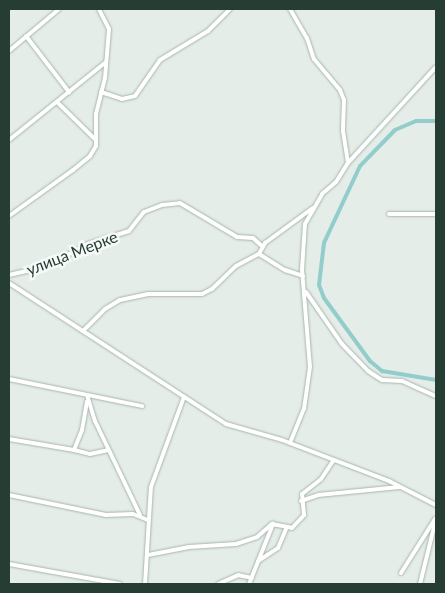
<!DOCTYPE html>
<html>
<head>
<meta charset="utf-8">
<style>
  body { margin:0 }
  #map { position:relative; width:445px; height:593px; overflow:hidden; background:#e5ede8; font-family:Lato,sans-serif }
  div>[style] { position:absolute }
  .canal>* { height:4px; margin:-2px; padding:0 2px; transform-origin:2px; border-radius:2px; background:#92cdcc }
  .roads { filter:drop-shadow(0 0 1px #a8b5ae) drop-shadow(0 0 1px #a8b5ae) }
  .street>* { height:4px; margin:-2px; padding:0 2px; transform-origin:2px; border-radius:2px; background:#fff }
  span { translate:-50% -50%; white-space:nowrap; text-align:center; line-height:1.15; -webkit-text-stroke:5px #f5f9f7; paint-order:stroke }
  .street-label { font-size:16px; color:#253d33 }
  .frame { position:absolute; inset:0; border:10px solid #253d33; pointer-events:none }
</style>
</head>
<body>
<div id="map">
  <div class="canal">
    <div style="left:436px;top:121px;width:20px;rotate:180deg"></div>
    <div style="left:416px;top:121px;width:23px;rotate:157deg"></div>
    <div style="left:395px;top:130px;width:50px;rotate:134.2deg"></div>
    <div style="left:360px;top:166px;width:85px;rotate:115.1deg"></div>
    <div style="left:324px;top:243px;width:42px;rotate:96.8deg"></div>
    <div style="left:319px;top:285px;width:14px;rotate:69deg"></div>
    <div style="left:324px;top:298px;width:78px;rotate:53.9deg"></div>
    <div style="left:370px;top:361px;width:16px;rotate:40deg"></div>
    <div style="left:382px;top:371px;width:55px;rotate:9.5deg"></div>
  </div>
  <div class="roads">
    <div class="street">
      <div style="left:290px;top:9px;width:34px;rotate:60deg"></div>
      <div style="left:307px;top:38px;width:22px;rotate:72deg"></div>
      <div style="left:314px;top:59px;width:40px;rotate:50deg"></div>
      <div style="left:340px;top:90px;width:11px;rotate:68deg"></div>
      <div style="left:344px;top:100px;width:31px;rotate:92deg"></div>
      <div style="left:343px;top:131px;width:32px;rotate:81deg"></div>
      <div style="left:26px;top:36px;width:71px;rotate:52.5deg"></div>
      <div style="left:9px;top:51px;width:65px;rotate:-40deg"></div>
      <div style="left:101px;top:92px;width:22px;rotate:18deg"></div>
      <div style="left:122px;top:99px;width:13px;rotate:-13deg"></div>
      <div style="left:135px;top:96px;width:44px;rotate:-55.2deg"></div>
      <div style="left:160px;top:60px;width:56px;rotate:-31.1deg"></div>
      <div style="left:208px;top:31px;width:31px;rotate:-45deg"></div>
      <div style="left:57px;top:102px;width:54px;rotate:44.3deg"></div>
      <div style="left:9px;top:140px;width:124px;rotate:-38.8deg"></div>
      <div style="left:389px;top:214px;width:47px"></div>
      <div style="left:9px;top:216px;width:79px;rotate:-35.7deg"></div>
      <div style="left:73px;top:170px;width:22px;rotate:-39deg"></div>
      <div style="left:90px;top:156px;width:12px;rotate:-59deg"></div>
      <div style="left:96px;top:146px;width:32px;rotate:-90deg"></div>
      <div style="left:96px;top:114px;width:37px;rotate:-76deg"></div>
      <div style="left:105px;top:78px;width:49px;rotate:-85.3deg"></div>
      <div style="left:109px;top:29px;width:22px;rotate:-117deg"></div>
      <div style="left:259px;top:254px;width:31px;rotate:32deg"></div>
      <div style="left:285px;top:270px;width:19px;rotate:18deg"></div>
      <div style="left:9px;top:275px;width:39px;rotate:-13deg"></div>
      <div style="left:47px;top:266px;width:47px;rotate:-28.2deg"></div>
      <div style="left:88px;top:244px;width:43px;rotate:-17.6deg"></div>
      <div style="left:129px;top:231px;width:24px;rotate:-52deg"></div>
      <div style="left:144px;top:212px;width:19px;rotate:-21deg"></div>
      <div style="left:162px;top:205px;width:18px;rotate:-6deg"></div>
      <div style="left:180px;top:203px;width:66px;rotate:30.8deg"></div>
      <div style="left:237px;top:237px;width:16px;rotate:4deg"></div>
      <div style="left:253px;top:238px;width:12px;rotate:42deg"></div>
      <div style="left:9px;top:283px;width:259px;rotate:33deg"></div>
      <div style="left:226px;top:424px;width:58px;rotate:15.9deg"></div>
      <div style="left:282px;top:440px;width:115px;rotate:21deg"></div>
      <div style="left:389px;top:481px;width:53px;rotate:27.1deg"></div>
      <div style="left:306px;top:292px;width:63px;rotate:55.3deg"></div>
      <div style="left:342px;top:344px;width:37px;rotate:46deg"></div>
      <div style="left:368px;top:371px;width:17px;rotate:33deg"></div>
      <div style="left:382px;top:380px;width:20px;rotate:3deg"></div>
      <div style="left:402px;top:381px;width:37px;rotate:24deg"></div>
      <div style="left:83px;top:331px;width:31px;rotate:-45deg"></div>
      <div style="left:105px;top:309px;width:17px;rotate:-31deg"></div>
      <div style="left:120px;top:300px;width:29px;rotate:-12deg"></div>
      <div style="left:148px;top:294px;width:54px"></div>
      <div style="left:202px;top:294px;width:11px;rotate:-27deg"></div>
      <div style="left:212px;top:289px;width:33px;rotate:-44deg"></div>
      <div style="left:236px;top:266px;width:26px;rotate:-28deg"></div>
      <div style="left:259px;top:254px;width:13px;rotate:-61deg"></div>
      <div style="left:265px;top:243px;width:59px;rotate:-36.1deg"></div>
      <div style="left:9px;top:379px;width:136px;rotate:11.5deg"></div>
      <div style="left:87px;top:395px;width:27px;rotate:73deg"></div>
      <div style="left:95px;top:421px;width:104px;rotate:64.4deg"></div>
      <div style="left:9px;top:439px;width:66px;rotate:9.6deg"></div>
      <div style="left:74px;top:450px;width:22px;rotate:-68deg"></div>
      <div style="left:82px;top:430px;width:29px;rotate:-80deg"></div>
      <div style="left:290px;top:443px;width:37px;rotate:-68deg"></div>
      <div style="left:304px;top:409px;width:42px;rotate:-81.9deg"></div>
      <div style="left:310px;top:367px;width:97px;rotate:-94.7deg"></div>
      <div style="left:302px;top:270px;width:46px;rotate:-86.3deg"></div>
      <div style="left:305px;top:224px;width:34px;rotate:-60deg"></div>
      <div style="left:322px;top:194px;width:18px;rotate:-41deg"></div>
      <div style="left:336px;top:182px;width:22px;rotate:-58deg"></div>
      <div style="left:348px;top:163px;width:130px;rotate:-47.5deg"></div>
      <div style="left:74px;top:450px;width:16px;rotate:14deg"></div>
      <div style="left:90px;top:454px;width:19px;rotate:-12deg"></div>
      <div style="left:9px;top:495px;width:99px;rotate:11.7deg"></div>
      <div style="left:106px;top:515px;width:27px;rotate:-2deg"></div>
      <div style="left:133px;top:514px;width:16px;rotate:22deg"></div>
      <div style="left:301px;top:501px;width:18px;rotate:-19deg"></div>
      <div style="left:318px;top:495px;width:82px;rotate:-5.6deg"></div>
      <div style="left:148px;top:555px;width:42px;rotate:-11deg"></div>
      <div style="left:189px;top:547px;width:47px;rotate:-3.7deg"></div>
      <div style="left:236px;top:544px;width:22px;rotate:-18deg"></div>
      <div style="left:257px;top:537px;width:20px;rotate:-41deg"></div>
      <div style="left:272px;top:524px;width:20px;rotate:11deg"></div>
      <div style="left:292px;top:528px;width:18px;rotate:-47deg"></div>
      <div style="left:304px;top:515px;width:21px;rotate:-95deg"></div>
      <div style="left:302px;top:494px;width:24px;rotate:-38deg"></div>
      <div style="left:321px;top:479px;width:23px;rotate:-56deg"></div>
      <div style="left:258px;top:561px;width:24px;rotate:-33deg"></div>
      <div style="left:278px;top:548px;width:23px;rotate:-67deg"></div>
      <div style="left:9px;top:564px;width:113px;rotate:10.2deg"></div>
      <div style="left:401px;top:573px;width:64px;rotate:-57.8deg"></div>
      <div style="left:145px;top:584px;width:97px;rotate:-86.5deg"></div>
      <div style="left:151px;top:487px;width:96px;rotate:-69.9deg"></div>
      <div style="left:218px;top:584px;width:22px;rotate:-24deg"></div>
      <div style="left:238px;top:575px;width:14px;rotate:12deg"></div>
      <div style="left:249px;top:584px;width:65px;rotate:-68.2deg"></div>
      <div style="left:420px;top:584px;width:67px;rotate:-76.2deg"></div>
    </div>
  </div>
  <div class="street-label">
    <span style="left:72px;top:253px;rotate:-21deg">улица Мерке</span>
  </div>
  <div class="frame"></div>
</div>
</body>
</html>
